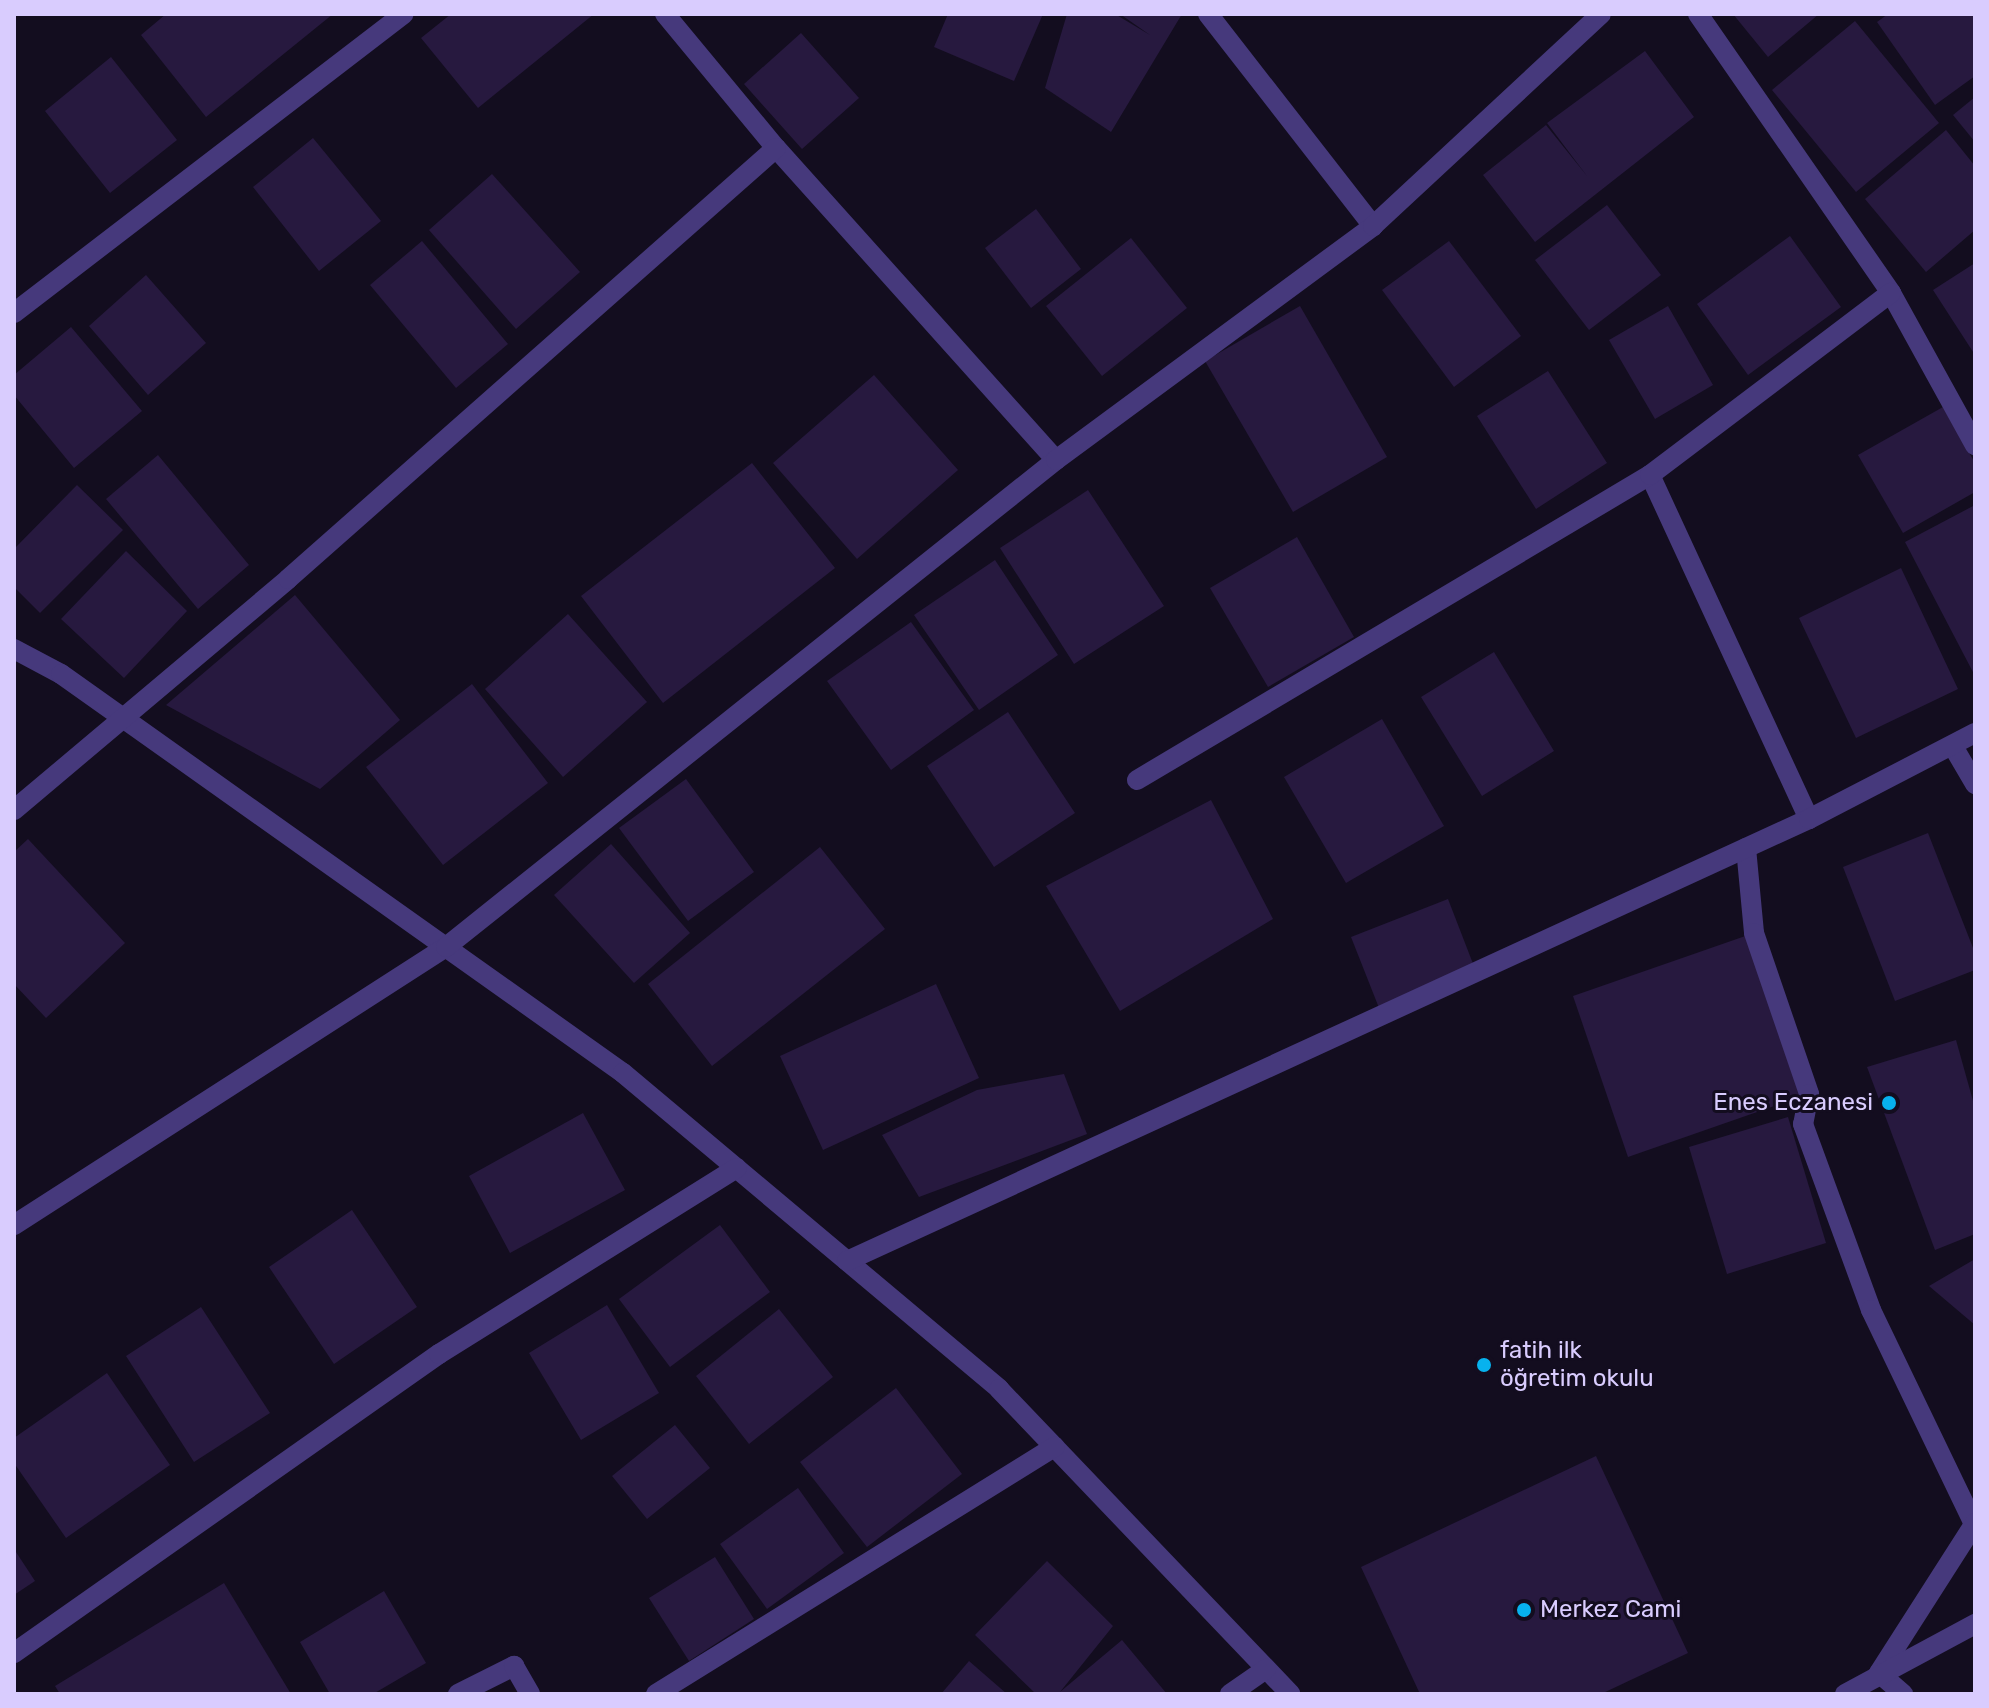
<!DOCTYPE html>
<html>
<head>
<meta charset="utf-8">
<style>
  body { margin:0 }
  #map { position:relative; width:1989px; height:1708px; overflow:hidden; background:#130d1f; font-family:Rubik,sans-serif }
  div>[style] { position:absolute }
  .building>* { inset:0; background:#27193f }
  .minor>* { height:20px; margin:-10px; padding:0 10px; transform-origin:10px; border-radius:10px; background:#46397c }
  .dots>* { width:22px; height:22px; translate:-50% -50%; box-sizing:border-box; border:4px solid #130d1f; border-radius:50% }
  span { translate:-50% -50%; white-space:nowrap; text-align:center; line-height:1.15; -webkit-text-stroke:6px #130d1f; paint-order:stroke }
  .poi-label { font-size:24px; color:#d9ccfe }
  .right { translate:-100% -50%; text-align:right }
  .left { translate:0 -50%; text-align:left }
  .frame { position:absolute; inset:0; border:16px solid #d9ccfe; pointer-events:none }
</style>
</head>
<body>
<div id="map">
  <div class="building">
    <div style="clip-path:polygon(166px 14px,333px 14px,206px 117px,141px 35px)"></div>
    <div style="clip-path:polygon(451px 14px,594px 14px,478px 108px,421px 38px)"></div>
    <div style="clip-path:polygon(948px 14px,1043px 14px,1014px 81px,934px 47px)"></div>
    <div style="clip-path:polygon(1067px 14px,1115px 14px,1150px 35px,1120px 14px,1182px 14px,1111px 132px,1045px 88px)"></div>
    <div style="clip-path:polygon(1733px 14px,1819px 14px,1768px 57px)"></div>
    <div style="clip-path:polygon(1888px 14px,1975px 14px,1975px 76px,1935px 105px,1877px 22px)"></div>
    <div style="clip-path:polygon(1855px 21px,1939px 123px,1856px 192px,1772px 90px)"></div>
    <div style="clip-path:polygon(801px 33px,859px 98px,802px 149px,744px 84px)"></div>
    <div style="clip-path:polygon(1645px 51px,1694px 117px,1535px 242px,1483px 175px,1546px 125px,1587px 176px,1547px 123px)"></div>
    <div style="clip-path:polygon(111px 57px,177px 140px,110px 193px,45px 111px)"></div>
    <div style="clip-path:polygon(1975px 97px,1975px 142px,1953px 115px)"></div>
    <div style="clip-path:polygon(1946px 130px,1975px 166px,1975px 230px,1926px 272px,1865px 199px)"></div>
    <div style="clip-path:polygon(313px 138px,381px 221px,319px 271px,253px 187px)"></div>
    <div style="clip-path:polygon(492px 174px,580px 272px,516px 329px,429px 230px)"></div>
    <div style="clip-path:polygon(1607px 205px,1661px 275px,1589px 330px,1535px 260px)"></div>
    <div style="clip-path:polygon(1036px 209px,1081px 269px,1031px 308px,985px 248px)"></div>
    <div style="clip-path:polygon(1790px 236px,1841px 307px,1748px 375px,1697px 304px)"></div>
    <div style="clip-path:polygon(1131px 238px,1187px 308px,1102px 376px,1046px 306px)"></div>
    <div style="clip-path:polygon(422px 241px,508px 344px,456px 388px,370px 285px)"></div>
    <div style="clip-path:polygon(1449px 241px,1521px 336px,1454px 387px,1382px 290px)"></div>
    <div style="clip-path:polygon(1975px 263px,1975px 355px,1933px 290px)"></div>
    <div style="clip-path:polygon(146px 275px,206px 343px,148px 395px,89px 326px)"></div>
    <div style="clip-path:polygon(1300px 306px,1387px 457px,1293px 512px,1205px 361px)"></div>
    <div style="clip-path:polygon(1668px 306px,1713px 385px,1655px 419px,1609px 340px)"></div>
    <div style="clip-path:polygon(71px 327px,142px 411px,74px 468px,14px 395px,14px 375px)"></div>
    <div style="clip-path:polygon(1548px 371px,1607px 463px,1536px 509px,1477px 416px)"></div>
    <div style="clip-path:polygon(874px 375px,958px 470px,857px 559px,773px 463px)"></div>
    <div style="clip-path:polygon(1943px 407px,1975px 463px,1975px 492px,1903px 533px,1858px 455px)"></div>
    <div style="clip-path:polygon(158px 455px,249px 565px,198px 609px,106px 499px)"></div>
    <div style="clip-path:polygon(752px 463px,835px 568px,663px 703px,581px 596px)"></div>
    <div style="clip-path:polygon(77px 485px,123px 530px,40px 613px,14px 587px,14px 549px)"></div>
    <div style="clip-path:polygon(1088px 490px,1164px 606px,1074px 664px,1000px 548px)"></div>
    <div style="clip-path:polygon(1975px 505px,1975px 676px,1905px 542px)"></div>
    <div style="clip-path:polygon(1297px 537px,1354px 637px,1268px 687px,1210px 588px)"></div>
    <div style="clip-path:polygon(126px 551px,187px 611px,124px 678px,61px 619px)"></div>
    <div style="clip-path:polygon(995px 560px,1058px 655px,979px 710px,914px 615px)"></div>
    <div style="clip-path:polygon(1901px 568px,1958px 689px,1856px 738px,1799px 618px)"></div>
    <div style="clip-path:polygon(295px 595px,400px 720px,320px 789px,166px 705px)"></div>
    <div style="clip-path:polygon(568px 614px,647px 702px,563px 777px,485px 689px)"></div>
    <div style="clip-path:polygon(911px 622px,974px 710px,891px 770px,827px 681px)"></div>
    <div style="clip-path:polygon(1494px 652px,1554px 751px,1482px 796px,1421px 697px)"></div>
    <div style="clip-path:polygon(472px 684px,548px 783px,443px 865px,366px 767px)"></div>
    <div style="clip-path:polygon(1008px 712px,1075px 813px,994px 867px,927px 766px)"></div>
    <div style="clip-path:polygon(1382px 719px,1444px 826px,1346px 883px,1284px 777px)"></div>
    <div style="clip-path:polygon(686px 779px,754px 872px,688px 921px,619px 828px)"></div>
    <div style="clip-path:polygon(1211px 800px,1273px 919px,1120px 1011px,1046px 886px)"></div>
    <div style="clip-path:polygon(1928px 833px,1975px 953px,1975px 970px,1895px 1001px,1843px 867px)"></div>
    <div style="clip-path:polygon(28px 839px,125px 943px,46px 1018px,14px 984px,14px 852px)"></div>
    <div style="clip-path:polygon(611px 844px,690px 933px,634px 983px,554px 895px)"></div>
    <div style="clip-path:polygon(820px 847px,885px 929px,712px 1066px,648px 984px)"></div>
    <div style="clip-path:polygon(1448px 899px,1477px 974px,1381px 1013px,1351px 937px)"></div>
    <div style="clip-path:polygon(1754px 933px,1809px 1094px,1628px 1157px,1573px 996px)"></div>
    <div style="clip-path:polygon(936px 984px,979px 1078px,823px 1150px,780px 1056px)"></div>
    <div style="clip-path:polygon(1956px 1040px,1975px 1108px,1975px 1234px,1935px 1250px,1867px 1067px)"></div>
    <div style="clip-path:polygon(1064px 1074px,1087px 1134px,919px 1197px,882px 1135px,977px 1090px)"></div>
    <div style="clip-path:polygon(583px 1113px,625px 1190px,510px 1253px,469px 1176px)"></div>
    <div style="clip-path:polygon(1788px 1117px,1826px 1243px,1727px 1274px,1689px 1147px)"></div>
    <div style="clip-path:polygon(352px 1210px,417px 1307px,334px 1364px,269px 1267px)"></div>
    <div style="clip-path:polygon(720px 1225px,770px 1292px,670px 1367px,619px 1299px)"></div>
    <div style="clip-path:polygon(1975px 1259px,1975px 1325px,1929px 1286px)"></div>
    <div style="clip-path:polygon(607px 1305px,659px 1393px,581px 1440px,529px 1353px)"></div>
    <div style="clip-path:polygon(201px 1307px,270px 1413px,194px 1462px,126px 1356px)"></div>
    <div style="clip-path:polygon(779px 1309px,833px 1377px,749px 1444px,696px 1376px)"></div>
    <div style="clip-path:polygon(107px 1373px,170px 1465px,66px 1538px,14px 1463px,14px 1438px)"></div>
    <div style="clip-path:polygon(896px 1388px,962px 1474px,867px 1547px,800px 1462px)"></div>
    <div style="clip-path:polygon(675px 1425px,710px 1468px,647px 1519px,612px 1476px)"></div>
    <div style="clip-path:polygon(1596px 1456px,1688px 1653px,1601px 1694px,1420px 1694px,1361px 1567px)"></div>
    <div style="clip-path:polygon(798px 1488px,844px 1553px,767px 1609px,720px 1544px)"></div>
    <div style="clip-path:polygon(14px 1549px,35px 1581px,14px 1595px)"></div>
    <div style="clip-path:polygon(715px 1557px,754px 1619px,689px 1661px,649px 1598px)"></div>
    <div style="clip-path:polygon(1047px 1561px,1113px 1626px,1060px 1692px,1122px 1640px,1167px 1694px,1036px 1694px,975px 1635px)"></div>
    <div style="clip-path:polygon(224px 1583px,291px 1694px,60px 1694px,55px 1686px)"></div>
    <div style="clip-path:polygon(384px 1591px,426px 1663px,373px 1694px,330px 1694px,300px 1642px)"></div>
    <div style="clip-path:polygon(969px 1661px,1007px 1694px,941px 1694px)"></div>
  </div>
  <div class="minor">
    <div style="left:665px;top:14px;width:174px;rotate:50.4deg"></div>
    <div style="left:776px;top:148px;width:419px;rotate:48.1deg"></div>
    <div style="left:1208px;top:14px;width:269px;rotate:52.1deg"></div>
    <div style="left:1698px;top:14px;width:339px;rotate:55.3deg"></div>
    <div style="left:1891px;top:293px;width:174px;rotate:61.1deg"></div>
    <div style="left:14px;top:313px;width:491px;rotate:-37.5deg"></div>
    <div style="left:1650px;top:475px;width:379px;rotate:65.2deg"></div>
    <div style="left:14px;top:649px;width:53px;rotate:28deg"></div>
    <div style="left:61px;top:674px;width:689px;rotate:35.37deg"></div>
    <div style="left:623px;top:1073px;width:491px;rotate:40deg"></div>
    <div style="left:999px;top:1389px;width:422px;rotate:46.3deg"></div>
    <div style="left:1954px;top:748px;width:42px;rotate:59.7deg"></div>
    <div style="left:1137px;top:780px;width:597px;rotate:-30.73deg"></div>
    <div style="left:1650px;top:475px;width:302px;rotate:-37.1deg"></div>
    <div style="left:14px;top:810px;width:358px;rotate:-40.1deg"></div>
    <div style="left:288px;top:579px;width:651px;rotate:-41.45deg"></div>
    <div style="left:1746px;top:848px;width:85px;rotate:84.6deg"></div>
    <div style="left:1754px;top:933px;width:170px;rotate:71.1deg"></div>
    <div style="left:1809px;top:1094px;width:31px;rotate:101deg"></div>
    <div style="left:1803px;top:1124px;width:198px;rotate:69.9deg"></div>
    <div style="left:1871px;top:1310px;width:237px;rotate:64.3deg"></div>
    <div style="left:14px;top:1225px;width:514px;rotate:-32.76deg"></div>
    <div style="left:446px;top:947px;width:781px;rotate:-38.6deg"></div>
    <div style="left:1056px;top:460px;width:394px;rotate:-36.4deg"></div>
    <div style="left:1373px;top:226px;width:311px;rotate:-42.9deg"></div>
    <div style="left:847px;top:1261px;width:1059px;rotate:-24.68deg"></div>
    <div style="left:1809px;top:819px;width:187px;rotate:-27.4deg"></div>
    <div style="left:14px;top:1653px;width:520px;rotate:-35.13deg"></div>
    <div style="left:439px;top:1354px;width:351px;rotate:-32deg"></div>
    <div style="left:1879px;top:1673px;width:178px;rotate:-57.4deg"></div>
    <div style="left:1879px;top:1673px;width:32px;rotate:41deg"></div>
    <div style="left:458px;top:1694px;width:63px;rotate:-26.6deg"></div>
    <div style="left:514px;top:1666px;width:32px;rotate:60deg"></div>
    <div style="left:656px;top:1694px;width:469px;rotate:-31.8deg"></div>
    <div style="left:1230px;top:1694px;width:44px;rotate:-34.8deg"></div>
    <div style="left:1845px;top:1694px;width:148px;rotate:-28.3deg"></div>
  </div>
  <div class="dots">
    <div style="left:1889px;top:1103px;background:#07b2ee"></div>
    <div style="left:1484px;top:1365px;background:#07b2ee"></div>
    <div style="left:1524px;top:1610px;background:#07b2ee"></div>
  </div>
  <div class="poi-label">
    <span class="right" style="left:1873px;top:1103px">Enes Eczanesi</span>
    <span class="left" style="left:1500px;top:1365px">fatih ilk<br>öğretim okulu</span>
    <span class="left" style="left:1540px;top:1610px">Merkez Cami</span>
  </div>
  <div class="frame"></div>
</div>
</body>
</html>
